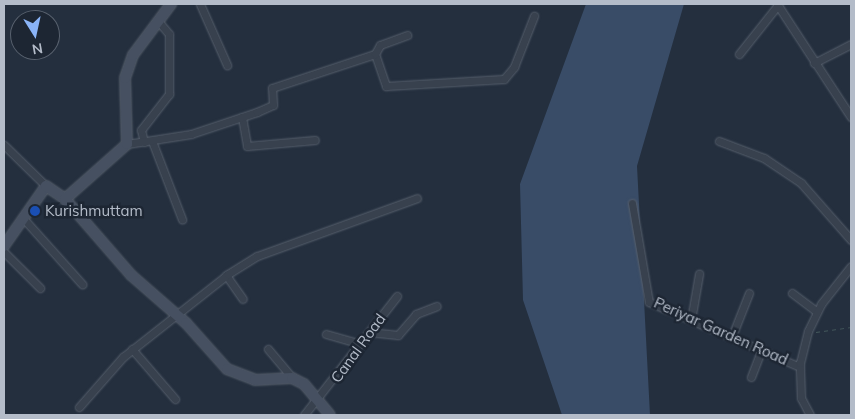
<!DOCTYPE html>
<html>
<head>
<meta charset="utf-8">
<style>
  body { margin:0 }
  #map { position:relative; width:855px; height:419px; overflow:hidden; background:#242f3e; font-family:Mulish,sans-serif }
  div>[style] { position:absolute }
  .water>* { inset:0; background:#394c67 }
  .path>* { height:1px; margin-top:-0.5px; transform-origin:0; background:repeating-linear-gradient(90deg,#44595c 0 4px,transparent 0 8px) }
  .roads { filter:drop-shadow(0 0 1px #565f6c) drop-shadow(0 0 1px #565f6c) }
  .street>* { height:7px; margin:-3.5px; padding:0 3.5px; transform-origin:3.5px; border-radius:3.5px; background:#38414e }
  .secondary>* { height:10px; margin:-5px; padding:0 5px; transform-origin:5px; border-radius:5px; background:#465061 }
  .dots>* { width:14px; height:14px; translate:-50% -50%; box-sizing:border-box; border:2px solid #1d2633; border-radius:50% }
  span { translate:-50% -50%; white-space:nowrap; text-align:center; line-height:1.15; -webkit-text-stroke:5px #1d2633; paint-order:stroke }
  .poi-label { font-size:15px; color:#b4bcc9 }
  .left { translate:0 -50%; text-align:left }
  .street-label { font-size:15px; color:#b4bcc9 }
  .frame { position:absolute; inset:0; border:5px solid #b4bcc9; pointer-events:none }
  .north { position:absolute; left:10px; top:10px; width:50px; height:50px; box-sizing:border-box; background:#1d2633; border:1px solid #59626f; border-radius:50%; rotate:170deg; font-size:14px; font-weight:700; line-height:20px; text-align:center; color:#b4bcc9 }
  .north::after { content:''; display:block; margin:auto; width:18px; height:22px; background:#8ab4f8; clip-path:polygon(50% 0,100% 100%,50% 72%,0 100%) }
</style>
</head>
<body>
<div id="map">
  <div class="water">
    <div style="clip-path:polygon(586px 4px,684px 4px,637px 166px,650px 415px,562px 415px,523px 300px,520px 184px)"></div>
  </div>
  <div class="path">
    <div style="left:816px;top:332px;width:35px;rotate:-8deg"></div>
  </div>
  <div class="roads">
    <div class="street">
      <div style="left:200px;top:4px;width:67px;rotate:66.1deg"></div>
      <div style="left:777px;top:4px;width:135px;rotate:56.8deg"></div>
      <div style="left:375px;top:54px;width:34px;rotate:71deg"></div>
      <div style="left:386px;top:86px;width:118px;rotate:-3.4deg"></div>
      <div style="left:504px;top:79px;width:16px;rotate:-50deg"></div>
      <div style="left:514px;top:67px;width:55px;rotate:-68.6deg"></div>
      <div style="left:739px;top:54px;width:63px;rotate:-51.5deg"></div>
      <div style="left:814px;top:63px;width:42px;rotate:-27.2deg"></div>
      <div style="left:242px;top:117px;width:29px;rotate:80deg"></div>
      <div style="left:247px;top:146px;width:68px;rotate:-5deg"></div>
      <div style="left:152px;top:141px;width:84px;rotate:69deg"></div>
      <div style="left:719px;top:141px;width:48px;rotate:20.7deg"></div>
      <div style="left:764px;top:158px;width:45px;rotate:34deg"></div>
      <div style="left:801px;top:183px;width:76px;rotate:48.7deg"></div>
      <div style="left:144px;top:142px;width:12px;rotate:-104deg"></div>
      <div style="left:141px;top:130px;width:46px;rotate:-52.1deg"></div>
      <div style="left:169px;top:94px;width:60px;rotate:-90deg"></div>
      <div style="left:169px;top:34px;width:17px;rotate:-130deg"></div>
      <div style="left:127px;top:144px;width:65px;rotate:-8.9deg"></div>
      <div style="left:191px;top:134px;width:70px;rotate:-18.4deg"></div>
      <div style="left:257px;top:112px;width:17px;rotate:-24deg"></div>
      <div style="left:273px;top:105px;width:17px;rotate:-93deg"></div>
      <div style="left:272px;top:88px;width:108px;rotate:-18.3deg"></div>
      <div style="left:375px;top:54px;width:10px;rotate:-61deg"></div>
      <div style="left:380px;top:45px;width:29px;rotate:-20deg"></div>
      <div style="left:4px;top:145px;width:59px;rotate:44.3deg"></div>
      <div style="left:632px;top:203px;width:100px;rotate:80.3deg"></div>
      <div style="left:649px;top:302px;width:164px;rotate:23.3deg"></div>
      <div style="left:23px;top:218px;width:89px;rotate:48.2deg"></div>
      <div style="left:4px;top:252px;width:51px;rotate:45deg"></div>
      <div style="left:226px;top:275px;width:29px;rotate:55deg"></div>
      <div style="left:792px;top:293px;width:31px;rotate:37deg"></div>
      <div style="left:691px;top:320px;width:47px;rotate:-80.1deg"></div>
      <div style="left:369px;top:332px;width:29px;rotate:6deg"></div>
      <div style="left:398px;top:335px;width:28px;rotate:-49deg"></div>
      <div style="left:416px;top:314px;width:22px;rotate:-21deg"></div>
      <div style="left:326px;top:334px;width:35px;rotate:16deg"></div>
      <div style="left:732px;top:336px;width:46px;rotate:-68.4deg"></div>
      <div style="left:132px;top:349px;width:66px;rotate:49.3deg"></div>
      <div style="left:268px;top:349px;width:38px;rotate:50deg"></div>
      <div style="left:751px;top:377px;width:30px;rotate:-69deg"></div>
      <div style="left:79px;top:407px;width:67px;rotate:-48.7deg"></div>
      <div style="left:123px;top:357px;width:134px;rotate:-38.3deg"></div>
      <div style="left:228px;top:274px;width:34px;rotate:-32deg"></div>
      <div style="left:257px;top:256px;width:170px;rotate:-19.9deg"></div>
      <div style="left:304px;top:415px;width:151px;rotate:-52deg"></div>
      <div style="left:810px;top:415px;width:19px;rotate:-118deg"></div>
      <div style="left:801px;top:398px;width:35px;rotate:-92deg"></div>
      <div style="left:800px;top:363px;width:33px;rotate:-76deg"></div>
      <div style="left:808px;top:331px;width:30px;rotate:-64deg"></div>
      <div style="left:821px;top:304px;width:48px;rotate:-51.7deg"></div>
    </div>
    <div class="secondary">
      <div style="left:65px;top:199px;width:101px;rotate:49deg"></div>
      <div style="left:131px;top:275px;width:73px;rotate:41.1deg"></div>
      <div style="left:186px;top:323px;width:62px;rotate:48.3deg"></div>
      <div style="left:227px;top:369px;width:30px;rotate:21deg"></div>
      <div style="left:255px;top:380px;width:37px;rotate:-3deg"></div>
      <div style="left:292px;top:378px;width:13px;rotate:27deg"></div>
      <div style="left:304px;top:384px;width:40px;rotate:50deg"></div>
      <div style="left:4px;top:246px;width:73px;rotate:-55deg"></div>
      <div style="left:46px;top:186px;width:23px;rotate:34deg"></div>
      <div style="left:65px;top:199px;width:83px;rotate:-41.6deg"></div>
      <div style="left:127px;top:144px;width:66px;rotate:-91.7deg"></div>
      <div style="left:125px;top:78px;width:24px;rotate:-71deg"></div>
      <div style="left:133px;top:55px;width:64px;rotate:-53.3deg"></div>
    </div>
  </div>
  <div class="dots">
    <div style="left:35px;top:211px;background:#1a4fb4"></div>
  </div>
  <div class="poi-label">
    <span class="left" style="left:45px;top:211px">Kurishmuttam</span>
  </div>
  <div class="street-label">
    <span style="left:721px;top:331px;rotate:24deg">Periyar Garden Road</span>
    <span style="left:358px;top:348px;rotate:-54deg">Canal Road</span>
  </div>
  <div class="frame"></div>
  <div class="north">N</div>
</div>
</body>
</html>
